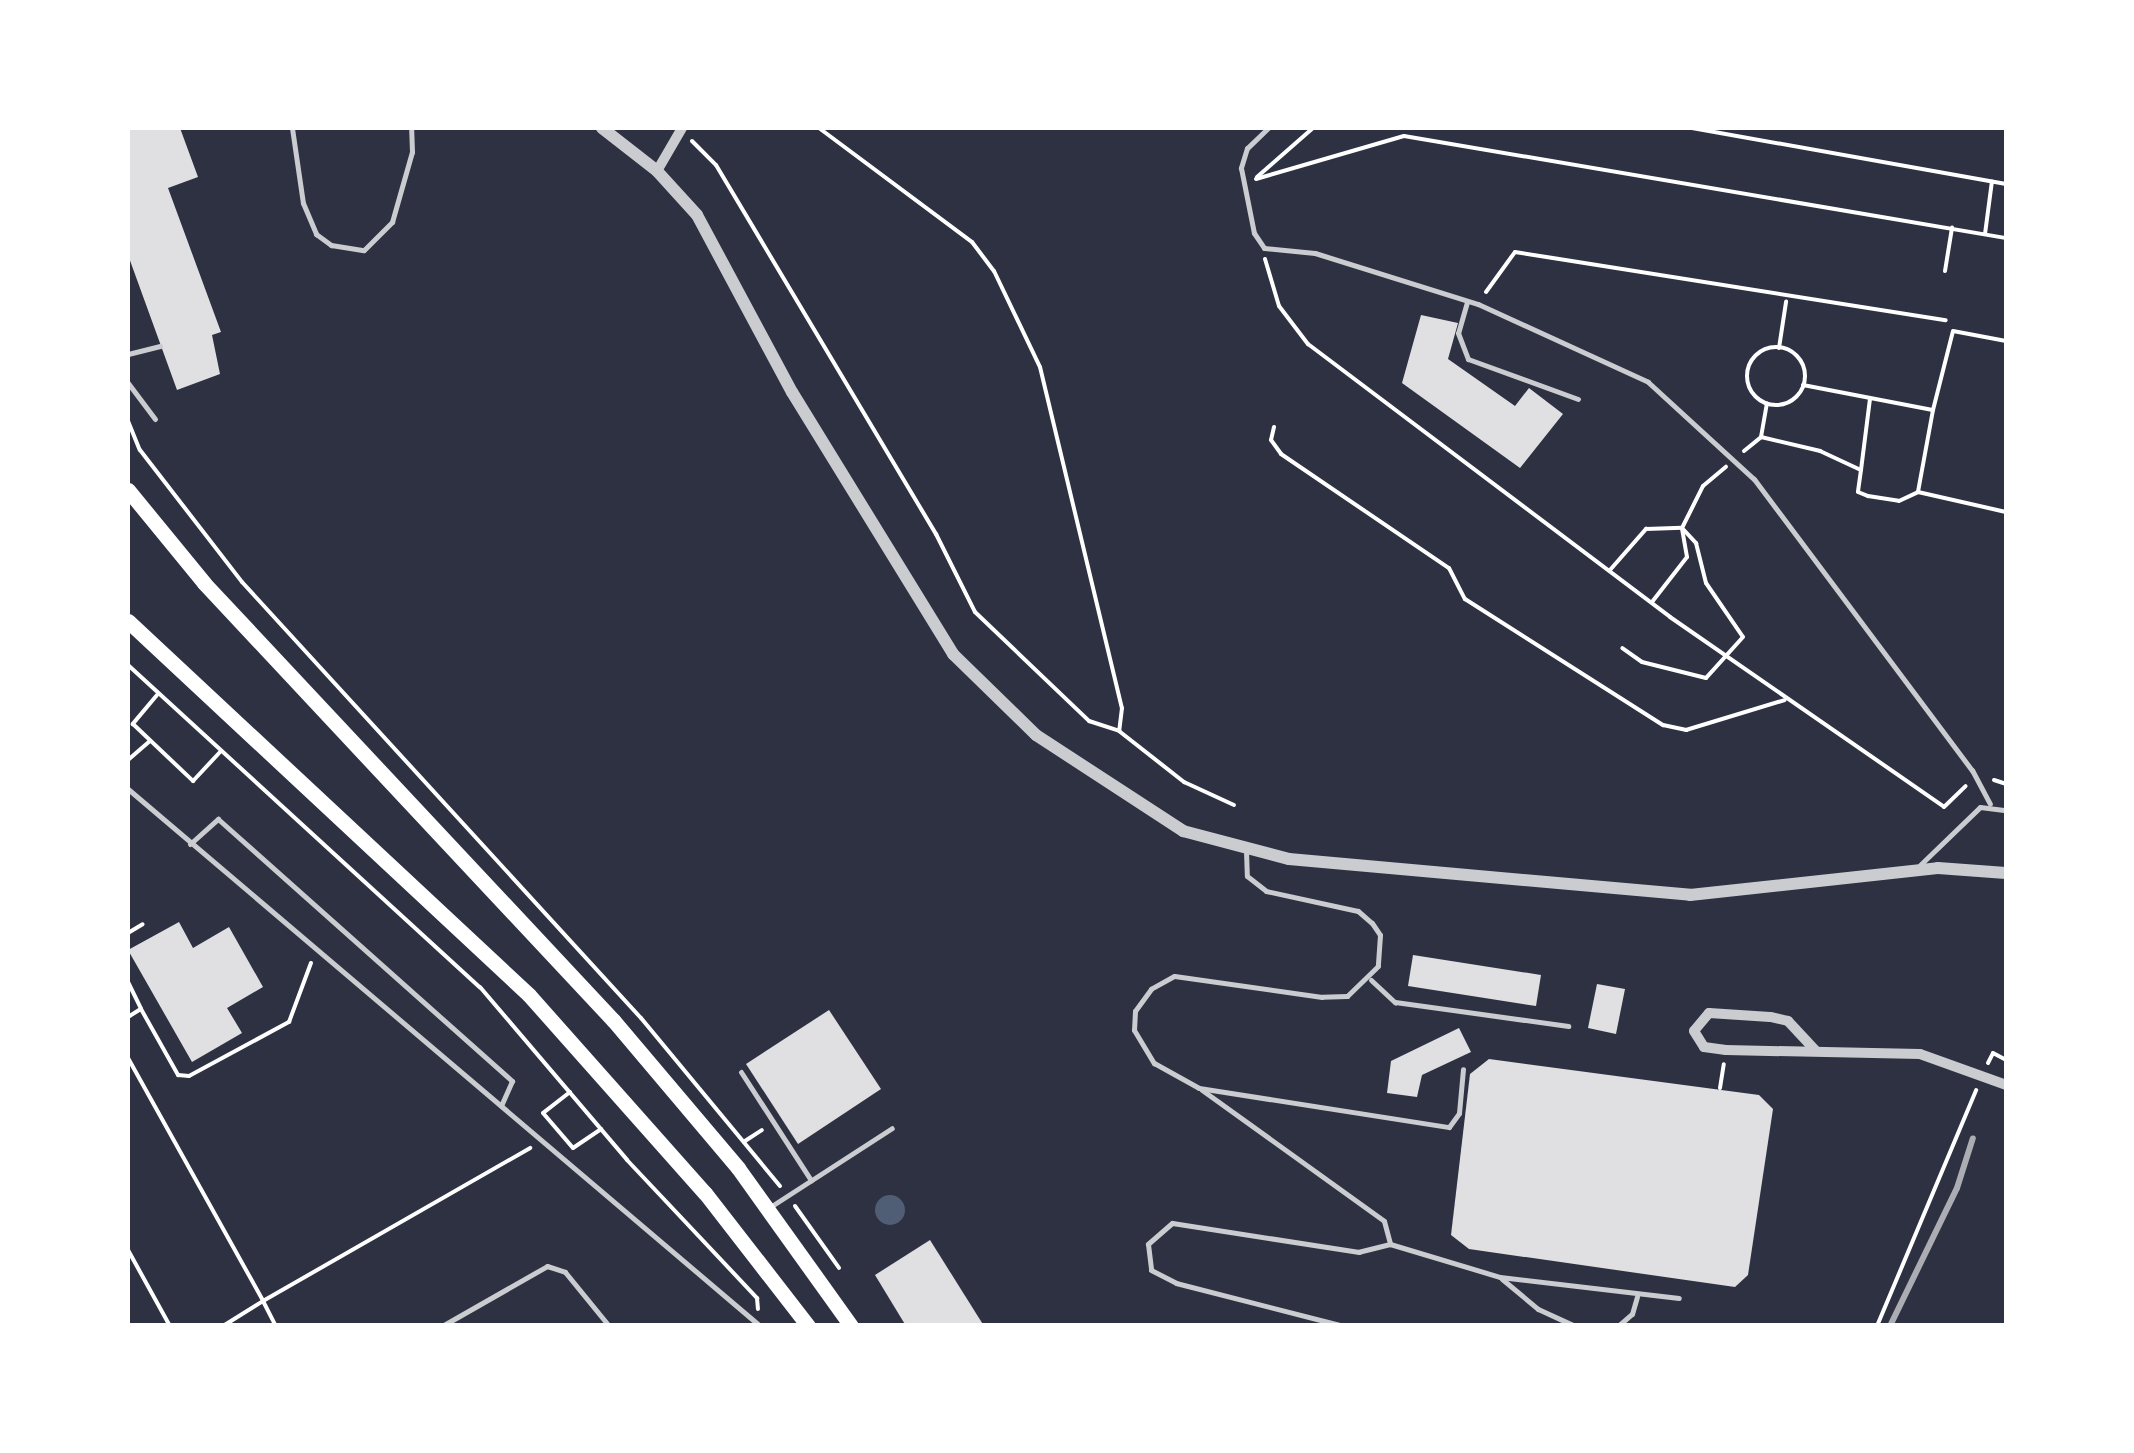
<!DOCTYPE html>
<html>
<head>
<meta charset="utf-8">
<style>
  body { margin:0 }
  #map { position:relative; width:2134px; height:1453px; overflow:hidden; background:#2d3142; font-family:Ubuntu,sans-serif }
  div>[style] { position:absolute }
  .water>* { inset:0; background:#4f5d75 }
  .round { border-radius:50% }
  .building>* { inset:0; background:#e0e0e3 }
  .path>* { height:4px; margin:-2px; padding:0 2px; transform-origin:2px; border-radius:2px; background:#fff }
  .path>.ring { margin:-2px; padding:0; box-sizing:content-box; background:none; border:4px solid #fff; border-radius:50% }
  .service>* { height:5px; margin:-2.5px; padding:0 2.5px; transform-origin:2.5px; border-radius:2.5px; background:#caccd0 }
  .minor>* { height:10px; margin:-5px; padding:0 5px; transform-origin:5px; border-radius:5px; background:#caccd0 }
  .tertiary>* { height:12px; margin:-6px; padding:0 6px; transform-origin:6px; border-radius:6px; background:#caccd0 }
  .trunk>* { height:15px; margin:-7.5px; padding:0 7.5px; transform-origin:7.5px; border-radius:7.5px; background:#fff }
  .rail>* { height:6px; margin:-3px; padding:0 3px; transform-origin:3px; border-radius:3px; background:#abadb3 }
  span { translate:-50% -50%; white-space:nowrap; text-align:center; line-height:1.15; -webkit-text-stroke:8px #fff; paint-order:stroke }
  .frame { position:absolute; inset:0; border:130px solid #fff; pointer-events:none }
</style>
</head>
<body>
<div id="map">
  <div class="water">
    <div class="round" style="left:875px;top:1195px;width:30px;height:30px"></div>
  </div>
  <div class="building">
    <div style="clip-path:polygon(128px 128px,180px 128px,198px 177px,168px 188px,221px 332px,212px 335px,220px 374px,177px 390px,128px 255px)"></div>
    <div style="clip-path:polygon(1421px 315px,1458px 323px,1448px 359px,1515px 406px,1529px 388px,1563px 414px,1520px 468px,1402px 383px)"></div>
    <div style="clip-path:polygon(179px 922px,193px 948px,229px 927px,263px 987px,227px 1008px,242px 1033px,192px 1062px,128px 950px)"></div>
    <div style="clip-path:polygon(1413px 955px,1541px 975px,1536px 1006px,1408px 986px)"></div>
    <div style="clip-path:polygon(1597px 984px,1625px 989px,1616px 1034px,1588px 1028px)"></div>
    <div style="clip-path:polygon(829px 1010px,881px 1089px,798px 1144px,746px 1064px)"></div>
    <div style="clip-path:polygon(1459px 1028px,1471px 1052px,1422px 1075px,1417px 1097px,1387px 1093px,1391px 1061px)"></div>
    <div style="clip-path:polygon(1489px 1059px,1759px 1095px,1773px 1109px,1748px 1275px,1735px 1287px,1469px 1249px,1451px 1235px,1470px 1074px)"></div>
    <div style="clip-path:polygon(930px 1240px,984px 1326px,906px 1326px,875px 1275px)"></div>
  </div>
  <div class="path">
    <div style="left:819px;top:128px;width:191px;rotate:36.7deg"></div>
    <div style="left:972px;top:242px;width:36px;rotate:53deg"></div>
    <div style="left:994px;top:271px;width:106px;rotate:64.4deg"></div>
    <div style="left:1040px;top:367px;width:351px;rotate:76.5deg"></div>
    <div style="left:1122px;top:708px;width:23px;rotate:97deg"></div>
    <div style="left:1692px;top:128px;width:319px;rotate:10.1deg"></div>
    <div style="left:692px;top:141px;width:34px;rotate:45deg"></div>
    <div style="left:716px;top:165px;width:430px;rotate:59.2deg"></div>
    <div style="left:936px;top:534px;width:87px;rotate:63.4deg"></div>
    <div style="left:975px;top:612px;width:158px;rotate:43.7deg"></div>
    <div style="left:1089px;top:721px;width:32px;rotate:18deg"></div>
    <div style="left:1119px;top:731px;width:83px;rotate:38.1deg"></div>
    <div style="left:1184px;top:782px;width:55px;rotate:24.7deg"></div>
    <div style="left:1257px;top:177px;width:74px;rotate:-41.2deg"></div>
    <div style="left:1256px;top:179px;width:154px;rotate:-16.2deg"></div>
    <div style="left:1404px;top:136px;width:611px;rotate:9.62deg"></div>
    <div style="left:1985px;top:234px;width:53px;rotate:-82.5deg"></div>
    <div style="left:1265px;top:259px;width:49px;rotate:73.4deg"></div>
    <div style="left:1279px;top:306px;width:48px;rotate:52.7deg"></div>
    <div style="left:1308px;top:344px;width:453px;rotate:37deg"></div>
    <div style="left:1670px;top:617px;width:333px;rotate:34.7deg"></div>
    <div style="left:1944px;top:807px;width:30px;rotate:-44deg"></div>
    <div style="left:1945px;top:271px;width:44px;rotate:-80.8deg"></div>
    <div style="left:1486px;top:292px;width:49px;rotate:-54.1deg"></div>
    <div style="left:1515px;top:252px;width:436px;rotate:9deg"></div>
    <div class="ring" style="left:1747px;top:347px;width:54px;height:54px"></div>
    <div style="left:1779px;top:348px;width:47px;rotate:-81.3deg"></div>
    <div style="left:1803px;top:385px;width:132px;rotate:10.9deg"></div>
    <div style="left:1933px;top:410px;width:81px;rotate:-75.8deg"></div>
    <div style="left:1953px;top:331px;width:54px;rotate:10.7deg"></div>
    <div style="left:1933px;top:410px;width:83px;rotate:100.4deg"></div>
    <div style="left:1918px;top:492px;width:90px;rotate:12.8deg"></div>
    <div style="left:128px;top:421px;width:31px;rotate:68deg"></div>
    <div style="left:140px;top:450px;width:167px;rotate:52.3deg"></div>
    <div style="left:242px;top:582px;width:591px;rotate:47.54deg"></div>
    <div style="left:641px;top:1018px;width:218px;rotate:50.4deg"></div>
    <div style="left:1274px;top:427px;width:13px;rotate:103deg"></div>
    <div style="left:1271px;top:440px;width:17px;rotate:54deg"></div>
    <div style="left:1281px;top:454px;width:203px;rotate:34.2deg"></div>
    <div style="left:1449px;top:568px;width:35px;rotate:63deg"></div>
    <div style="left:1465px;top:599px;width:235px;rotate:32.5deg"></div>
    <div style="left:1663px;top:725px;width:24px;rotate:12deg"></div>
    <div style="left:1686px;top:730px;width:103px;rotate:-16.9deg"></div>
    <div style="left:1761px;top:437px;width:61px;rotate:13.3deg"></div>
    <div style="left:1820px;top:451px;width:45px;rotate:24.9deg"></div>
    <div style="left:1861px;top:470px;width:72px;rotate:-82.8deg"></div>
    <div style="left:1744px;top:451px;width:22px;rotate:-39deg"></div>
    <div style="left:1761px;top:437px;width:34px;rotate:-80deg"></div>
    <div style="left:1861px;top:470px;width:22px;rotate:98deg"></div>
    <div style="left:1858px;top:492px;width:11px;rotate:22deg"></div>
    <div style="left:1868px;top:496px;width:31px;rotate:9deg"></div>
    <div style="left:1899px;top:501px;width:21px;rotate:-25deg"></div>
    <div style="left:1610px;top:570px;width:55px;rotate:-48.7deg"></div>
    <div style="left:1646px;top:529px;width:36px;rotate:-2deg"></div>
    <div style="left:1682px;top:528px;width:21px;rotate:47deg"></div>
    <div style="left:1696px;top:543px;width:41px;rotate:76deg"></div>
    <div style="left:1706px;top:583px;width:65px;rotate:55.6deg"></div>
    <div style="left:1743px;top:637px;width:55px;rotate:132.1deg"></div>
    <div style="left:1706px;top:678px;width:66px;rotate:-166deg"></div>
    <div style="left:1642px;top:662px;width:24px;rotate:-145deg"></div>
    <div style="left:1652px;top:602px;width:57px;rotate:-52.1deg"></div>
    <div style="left:1687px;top:557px;width:29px;rotate:-100deg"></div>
    <div style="left:1682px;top:528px;width:47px;rotate:-63.4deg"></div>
    <div style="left:1703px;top:486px;width:30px;rotate:-40deg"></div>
    <div style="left:128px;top:665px;width:477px;rotate:42.5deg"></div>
    <div style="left:480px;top:987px;width:227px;rotate:49.6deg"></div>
    <div style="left:627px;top:1160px;width:190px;rotate:46.7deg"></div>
    <div style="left:757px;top:1298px;width:11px;rotate:85deg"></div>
    <div style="left:157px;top:695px;width:38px;rotate:130deg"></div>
    <div style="left:133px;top:724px;width:83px;rotate:43.5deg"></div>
    <div style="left:193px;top:781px;width:40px;rotate:-47deg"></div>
    <div style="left:128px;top:760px;width:29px;rotate:-41deg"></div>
    <div style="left:1994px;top:780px;width:13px;rotate:18deg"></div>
    <div style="left:128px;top:933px;width:17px;rotate:-31deg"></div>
    <div style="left:128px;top:982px;width:30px;rotate:64deg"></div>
    <div style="left:128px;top:1017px;width:15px;rotate:-32deg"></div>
    <div style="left:141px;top:1009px;width:76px;rotate:60.7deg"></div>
    <div style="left:178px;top:1075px;width:11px;rotate:5deg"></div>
    <div style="left:189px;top:1076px;width:114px;rotate:-28.4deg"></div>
    <div style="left:289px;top:1022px;width:63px;rotate:-69.6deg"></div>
    <div style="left:128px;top:1058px;width:278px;rotate:60.9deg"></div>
    <div style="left:263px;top:1301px;width:308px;rotate:-29.8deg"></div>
    <div style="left:1988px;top:1063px;width:11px;rotate:-63deg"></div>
    <div style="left:1993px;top:1053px;width:15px;rotate:28deg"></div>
    <div style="left:1720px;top:1088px;width:24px;rotate:-81deg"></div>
    <div style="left:570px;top:1092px;width:34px;rotate:142deg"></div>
    <div style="left:543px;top:1113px;width:46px;rotate:49.4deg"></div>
    <div style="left:573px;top:1148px;width:34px;rotate:-34deg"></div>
    <div style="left:745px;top:1141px;width:20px;rotate:-33deg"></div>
    <div style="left:795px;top:1206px;width:76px;rotate:54.6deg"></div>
    <div style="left:128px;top:1250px;width:87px;rotate:61.1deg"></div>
    <div style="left:223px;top:1326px;width:47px;rotate:-32deg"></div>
    <div style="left:263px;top:1301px;width:28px;rotate:63deg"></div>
    <div style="left:1877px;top:1326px;width:256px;rotate:-67.2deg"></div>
  </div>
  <div class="service">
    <div style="left:292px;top:128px;width:76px;rotate:81.7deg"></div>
    <div style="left:303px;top:203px;width:34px;rotate:67deg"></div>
    <div style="left:316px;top:234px;width:19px;rotate:36deg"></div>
    <div style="left:331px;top:245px;width:33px;rotate:9deg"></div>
    <div style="left:364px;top:250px;width:40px;rotate:-45deg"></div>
    <div style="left:392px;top:222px;width:73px;rotate:-74.1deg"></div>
    <div style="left:412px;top:152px;width:24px;rotate:-92deg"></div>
    <div style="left:1268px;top:128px;width:29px;rotate:136deg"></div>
    <div style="left:1247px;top:148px;width:21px;rotate:107deg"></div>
    <div style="left:1241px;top:168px;width:66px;rotate:78.7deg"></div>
    <div style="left:1254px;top:233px;width:18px;rotate:56deg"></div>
    <div style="left:1264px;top:248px;width:51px;rotate:5.6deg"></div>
    <div style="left:1315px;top:253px;width:171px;rotate:17.4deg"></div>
    <div style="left:1478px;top:304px;width:187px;rotate:24.6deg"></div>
    <div style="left:1648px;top:382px;width:144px;rotate:42.5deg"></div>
    <div style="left:1754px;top:479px;width:364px;rotate:53.2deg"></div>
    <div style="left:1972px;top:770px;width:38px;rotate:62deg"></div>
    <div style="left:1467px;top:302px;width:32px;rotate:106deg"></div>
    <div style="left:1458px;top:333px;width:28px;rotate:69deg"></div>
    <div style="left:1468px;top:359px;width:117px;rotate:20deg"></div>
    <div style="left:128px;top:354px;width:33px;rotate:-14deg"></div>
    <div style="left:128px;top:383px;width:45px;rotate:53.1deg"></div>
    <div style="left:128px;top:789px;width:829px;rotate:40.35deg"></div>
    <div style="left:190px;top:844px;width:38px;rotate:-42deg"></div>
    <div style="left:218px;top:819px;width:394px;rotate:41.7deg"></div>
    <div style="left:512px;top:1081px;width:27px;rotate:114deg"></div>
    <div style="left:1246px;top:851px;width:25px;rotate:88deg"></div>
    <div style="left:1247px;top:876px;width:24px;rotate:38deg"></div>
    <div style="left:1266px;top:891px;width:94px;rotate:12.3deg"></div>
    <div style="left:1358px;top:911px;width:18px;rotate:41deg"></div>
    <div style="left:1372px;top:923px;width:14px;rotate:56deg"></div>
    <div style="left:1380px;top:935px;width:31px;rotate:94deg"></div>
    <div style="left:1378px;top:966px;width:43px;rotate:135.9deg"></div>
    <div style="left:1347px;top:996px;width:25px;rotate:178deg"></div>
    <div style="left:1322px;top:997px;width:149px;rotate:-171.9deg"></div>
    <div style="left:1174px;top:976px;width:26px;rotate:151deg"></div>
    <div style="left:1151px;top:989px;width:27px;rotate:126deg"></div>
    <div style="left:1135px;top:1011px;width:19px;rotate:93deg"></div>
    <div style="left:1134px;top:1030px;width:39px;rotate:59deg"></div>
    <div style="left:1154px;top:1063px;width:51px;rotate:29.1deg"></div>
    <div style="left:1199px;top:1088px;width:253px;rotate:8.9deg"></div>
    <div style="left:1449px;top:1127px;width:17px;rotate:-54deg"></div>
    <div style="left:1459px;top:1113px;width:44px;rotate:-84.8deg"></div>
    <div style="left:1920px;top:865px;width:83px;rotate:-44deg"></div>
    <div style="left:1980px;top:807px;width:26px;rotate:7deg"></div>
    <div style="left:1371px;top:980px;width:33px;rotate:43deg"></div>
    <div style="left:1395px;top:1002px;width:175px;rotate:7.9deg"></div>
    <div style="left:741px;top:1072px;width:129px;rotate:57.1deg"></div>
    <div style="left:1202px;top:1090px;width:224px;rotate:35.7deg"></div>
    <div style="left:1384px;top:1221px;width:24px;rotate:75deg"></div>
    <div style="left:1390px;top:1244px;width:32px;rotate:166deg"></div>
    <div style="left:1359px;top:1252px;width:189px;rotate:-171.2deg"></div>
    <div style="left:1172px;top:1223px;width:32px;rotate:139deg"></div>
    <div style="left:1148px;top:1244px;width:26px;rotate:83deg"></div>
    <div style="left:1151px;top:1270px;width:28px;rotate:27deg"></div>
    <div style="left:1176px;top:1283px;width:172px;rotate:14.4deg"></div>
    <div style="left:770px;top:1207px;width:145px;rotate:-32.9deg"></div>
    <div style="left:1390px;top:1244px;width:115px;rotate:16.7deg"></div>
    <div style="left:1500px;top:1277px;width:180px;rotate:6.7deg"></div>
    <div style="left:1502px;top:1279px;width:47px;rotate:39.8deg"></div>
    <div style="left:1538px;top:1309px;width:41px;rotate:24.7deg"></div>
    <div style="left:442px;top:1326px;width:121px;rotate:-29.7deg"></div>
    <div style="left:547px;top:1266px;width:19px;rotate:18deg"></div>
    <div style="left:565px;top:1272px;width:70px;rotate:50.8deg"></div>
    <div style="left:1618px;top:1326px;width:18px;rotate:-41deg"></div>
    <div style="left:1632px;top:1314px;width:18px;rotate:-74deg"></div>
  </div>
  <div class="minor">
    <div style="left:657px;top:171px;width:50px;rotate:-59.8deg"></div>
    <div style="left:1815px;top:1050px;width:40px;rotate:-133deg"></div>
    <div style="left:1788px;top:1021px;width:18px;rotate:-167deg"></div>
    <div style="left:1770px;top:1017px;width:61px;rotate:-176.2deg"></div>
    <div style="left:1709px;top:1013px;width:23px;rotate:130deg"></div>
    <div style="left:1694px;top:1031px;width:19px;rotate:58deg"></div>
    <div style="left:1704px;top:1047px;width:22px;rotate:8deg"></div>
    <div style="left:1726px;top:1050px;width:194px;rotate:1.2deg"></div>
    <div style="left:1920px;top:1054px;width:91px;rotate:19.8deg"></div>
  </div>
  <div class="tertiary">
    <div style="left:602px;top:128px;width:70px;rotate:38deg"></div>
    <div style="left:657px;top:171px;width:59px;rotate:47.7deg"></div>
    <div style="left:697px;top:215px;width:201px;rotate:61.8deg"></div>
    <div style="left:792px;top:392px;width:308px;rotate:58.4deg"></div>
    <div style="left:953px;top:654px;width:116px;rotate:44.3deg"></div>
    <div style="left:1036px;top:735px;width:176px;rotate:33.1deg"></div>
    <div style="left:1183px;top:831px;width:110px;rotate:14.8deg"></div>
    <div style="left:1289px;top:859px;width:403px;rotate:5.1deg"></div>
    <div style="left:1690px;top:895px;width:249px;rotate:-6.2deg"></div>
    <div style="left:1938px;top:868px;width:68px;rotate:4.2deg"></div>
  </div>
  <div class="trunk">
    <div style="left:128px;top:490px;width:120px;rotate:50.7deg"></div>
    <div style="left:204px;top:583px;width:599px;rotate:46.9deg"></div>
    <div style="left:613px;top:1020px;width:194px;rotate:49.8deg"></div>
    <div style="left:738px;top:1168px;width:194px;rotate:54.4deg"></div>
    <div style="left:128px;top:621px;width:548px;rotate:43deg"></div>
    <div style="left:529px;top:995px;width:265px;rotate:48.4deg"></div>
    <div style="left:705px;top:1193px;width:168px;rotate:52.2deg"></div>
  </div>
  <div class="rail">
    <div style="left:1890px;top:1326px;width:153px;rotate:-64.1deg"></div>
    <div style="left:1957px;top:1188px;width:52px;rotate:-72.3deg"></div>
  </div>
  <div class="frame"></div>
</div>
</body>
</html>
